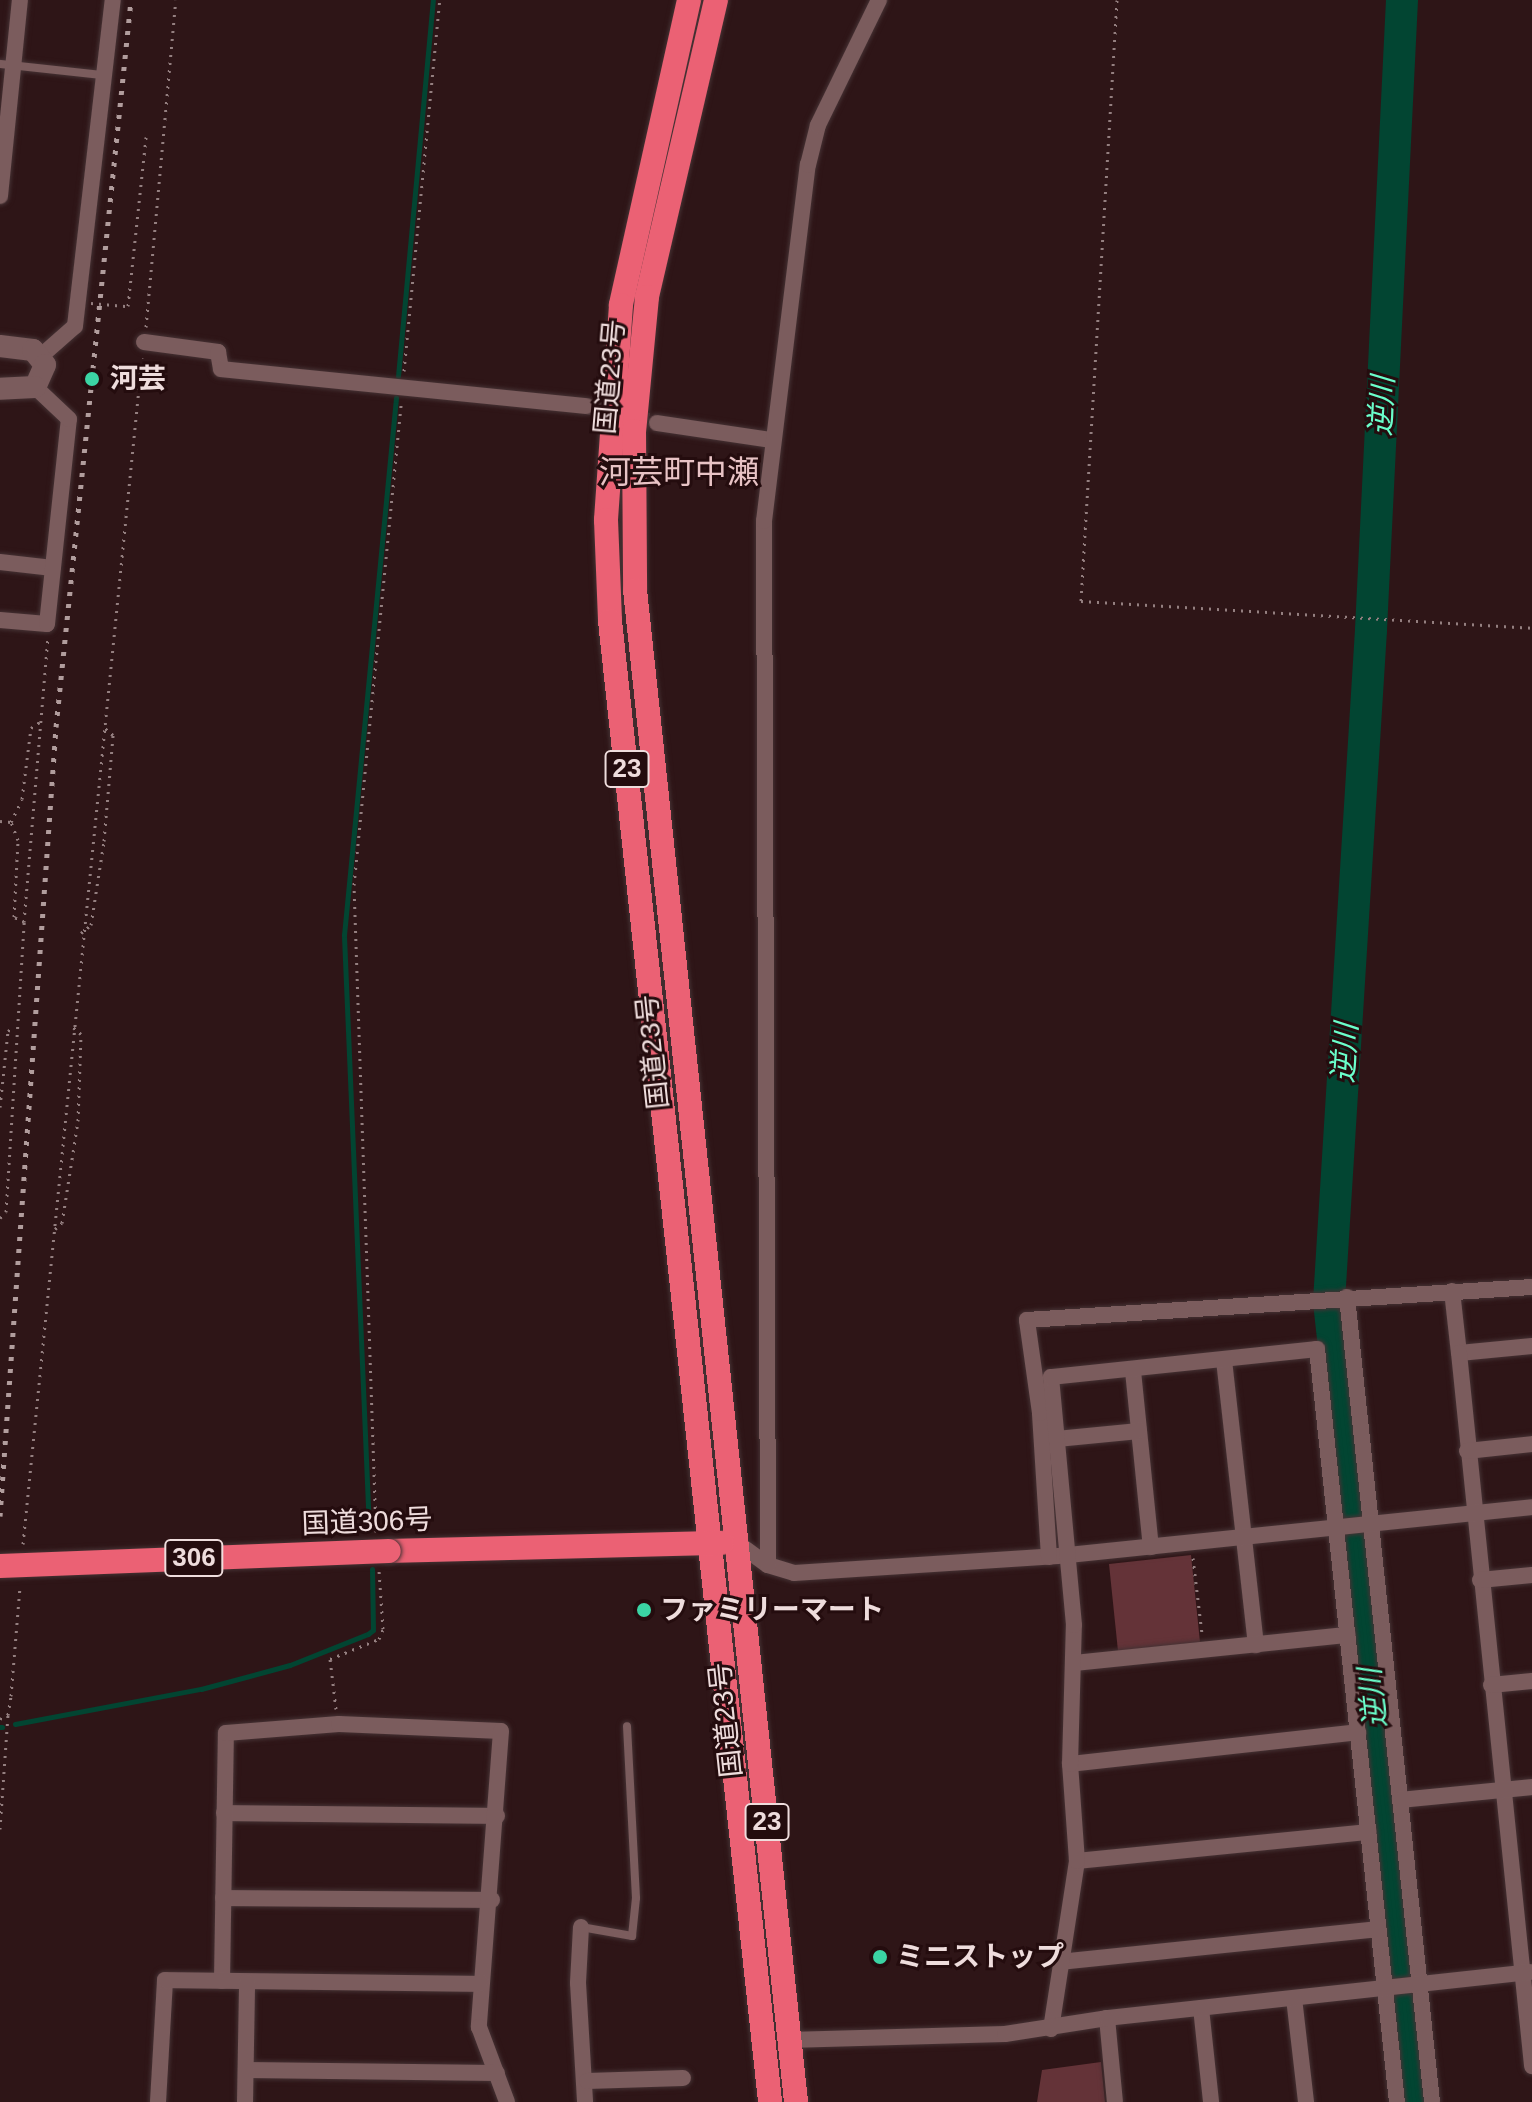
<!DOCTYPE html>
<html>
<head>
<meta charset="utf-8">
<style>
  body { margin:0 }
  #map { position:relative; width:1532px; height:2102px; overflow:hidden; background:#2e1517; font-family:Helvetica,"Noto Sans JP",sans-serif }
  div>[style] { position:absolute }
  .green>* { inset:0; background:#643338 }
  .stream>* { height:5px; margin:-2.5px; padding:0 2.5px; transform-origin:2.5px; border-radius:2.5px; background:#024532 }
  .river>* { height:32px; margin:-16px; padding:0 16px; transform-origin:16px; border-radius:16px; background:#024532 }
  .street-tunnel>* { height:16px; margin-top:-8px; transform-origin:0; background:repeating-linear-gradient(90deg,#4b3335 0 16px,transparent 0 24px) }
  .path>* { height:3px; margin-top:-1.5px; transform-origin:0; background:repeating-linear-gradient(90deg,#947f80 0 2px,transparent 0 8px) }
  .roads { filter:drop-shadow(0 0 2px #453234) drop-shadow(0 0 2px #453234) }
  .lane>* { height:8px; margin:-4px; padding:0 4px; transform-origin:4px; border-radius:4px; background:#7b5c5d }
  .street>* { height:16px; margin:-8px; padding:0 8px; transform-origin:8px; border-radius:8px; background:#7b5c5d }
  .secondary>* { height:22px; margin:-11px; padding:0 11px; transform-origin:11px; border-radius:11px; background:#7b5c5d }
  .highway>* { height:24px; margin:-12px; padding:0 12px; transform-origin:12px; border-radius:12px; background:#eb6174 }
  .rail>* { height:5px; margin-top:-2.5px; transform-origin:0; background:repeating-linear-gradient(90deg,#b19d9d 0 4px,transparent 0 12px) }
  .path-bridge>* { height:3px; margin-top:-1.5px; transform-origin:0; background:repeating-linear-gradient(90deg,#947f80 0 2px,transparent 0 8px) }
  .bridges { filter:drop-shadow(0 0 2px #453234) drop-shadow(0 0 2px #453234) }
  .highway-bridge>* { height:24px; margin:-12px; padding:0 12px; transform-origin:12px; border-radius:12px; background:#eb6174 }
  .dots>* { width:22px; height:22px; translate:-50% -50%; box-sizing:border-box; border:4px solid #240c0e; border-radius:50% }
  span { translate:-50% -50%; white-space:nowrap; text-align:center; line-height:1.15; -webkit-text-stroke:6px #240c0e; paint-order:stroke }
  .shield-label span { padding:2px 6px; background:#240c0e; border:2px solid; border-radius:6px; -webkit-text-stroke-width:0 }
  .shield-label { font-size:26px; color:#eedcdc; font-weight:700 }
  .street-label { font-size:28px; color:#eedcdc }
  .poi-label { font-size:28px; color:#eedcdc; font-weight:700 }
  .left { translate:0 -50%; text-align:left }
  .water-label { font-size:30px; color:#6afecb; font-style:italic }
  .quarter-label { font-size:32px; color:#e8c3c5 }
</style>
</head>
<body>
<div id="map">
  <div class="green">
    <div style="clip-path:polygon(1191px 1555px,1200px 1642px,1118px 1651px,1109px 1564px)"></div>
    <div style="clip-path:polygon(1101px 2062px,1105px 2102px,1037px 2102px,1042px 2070px)"></div>
  </div>
  <div class="stream">
    <div style="left:398px;top:376px;width:378px;rotate:-84.7deg"></div>
    <div style="left:369px;top:1530px;width:596px;rotate:-92.41deg"></div>
    <div style="left:344px;top:935px;width:540px;rotate:-84.47deg"></div>
    <div style="left:15px;top:1724px;width:189px;rotate:-10.7deg"></div>
    <div style="left:201px;top:1689px;width:92px;rotate:-15.1deg"></div>
    <div style="left:290px;top:1665px;width:84px;rotate:-21.7deg"></div>
    <div style="left:368px;top:1634px;width:6px;rotate:-39deg"></div>
    <div style="left:373px;top:1630px;width:61px;rotate:-90.9deg"></div>
    <div style="left:0;top:1727px;width:2px"></div>
  </div>
  <div class="river">
    <div style="left:1402px;top:0;width:631px;rotate:92.82deg"></div>
    <div style="left:1371px;top:630px;width:673px;rotate:93.58deg"></div>
    <div style="left:1329px;top:1302px;width:805px;rotate:83.72deg"></div>
  </div>
  <div class="street-tunnel">
    <div style="left:586px;top:406px;width:73px;rotate:13.5deg"></div>
  </div>
  <div class="path">
    <div style="left:1117px;top:0;width:602px;rotate:93.43deg"></div>
    <div style="left:1081px;top:601px;width:452px;rotate:3.4deg"></div>
    <div style="left:128px;top:306px;width:170px;rotate:-83.9deg"></div>
    <div style="left:146px;top:327px;width:328px;rotate:-84.8deg"></div>
    <div style="left:404px;top:371px;width:373px;rotate:-84.5deg"></div>
    <div style="left:0;top:821px;width:11px;rotate:5deg"></div>
    <div style="left:11px;top:822px;width:25px;rotate:-64deg"></div>
    <div style="left:22px;top:799px;width:72px;rotate:-82.8deg"></div>
    <div style="left:31px;top:728px;width:11px;rotate:-34deg"></div>
    <div style="left:24px;top:922px;width:284px;rotate:-85.2deg"></div>
    <div style="left:81px;top:933px;width:13px;rotate:-39deg"></div>
    <div style="left:91px;top:925px;width:85px;rotate:-81.2deg"></div>
    <div style="left:104px;top:841px;width:106px;rotate:-85.1deg"></div>
    <div style="left:113px;top:735px;width:11px;rotate:-139deg"></div>
    <div style="left:0;top:1107px;width:76px;rotate:-84deg"></div>
    <div style="left:8px;top:1031px;width:7px;rotate:-34deg"></div>
    <div style="left:0;top:1218px;width:8px;rotate:-45deg"></div>
    <div style="left:6px;top:1212px;width:291px;rotate:-86.4deg"></div>
    <div style="left:24px;top:922px;width:11px;rotate:-153deg"></div>
    <div style="left:14px;top:917px;width:77px;rotate:-87deg"></div>
    <div style="left:18px;top:840px;width:19px;rotate:-111deg"></div>
    <div style="left:55px;top:1229px;width:9px;rotate:-41deg"></div>
    <div style="left:62px;top:1223px;width:103px;rotate:-81.1deg"></div>
    <div style="left:78px;top:1121px;width:87px;rotate:-88deg"></div>
    <div style="left:81px;top:1034px;width:11px;rotate:-139deg"></div>
    <div style="left:376px;top:1532px;width:647px;rotate:-91.95deg"></div>
    <div style="left:354px;top:885px;width:485px;rotate:-84.4deg"></div>
    <div style="left:23px;top:1544px;width:1192px;rotate:-84.27deg"></div>
    <div style="left:1193px;top:1558px;width:77px;rotate:83.2deg"></div>
    <div style="left:336px;top:1709px;width:50px;rotate:-96.8deg"></div>
    <div style="left:330px;top:1659px;width:53px;rotate:-22.2deg"></div>
    <div style="left:379px;top:1639px;width:11px;rotate:-68deg"></div>
    <div style="left:383px;top:1629px;width:58px;rotate:-93.9deg"></div>
    <div style="left:0;top:1719px;width:9px;rotate:-27deg"></div>
    <div style="left:8px;top:1715px;width:19px;rotate:-81deg"></div>
    <div style="left:11px;top:1696px;width:109px;rotate:-85.3deg"></div>
    <div style="left:0;top:1829px;width:114px;rotate:-86deg"></div>
  </div>
  <div class="roads">
    <div class="lane">
      <div style="left:0;top:64px;width:103px;rotate:6.2deg"></div>
      <div style="left:581px;top:1927px;width:52px;rotate:10deg"></div>
      <div style="left:632px;top:1936px;width:38px;rotate:-84deg"></div>
      <div style="left:636px;top:1898px;width:172px;rotate:-93deg"></div>
    </div>
    <div class="street">
      <div style="left:0;top:196px;width:197px;rotate:-84.2deg"></div>
      <div style="left:144px;top:342px;width:75px;rotate:7.7deg"></div>
      <div style="left:218px;top:352px;width:17px;rotate:80deg"></div>
      <div style="left:221px;top:369px;width:367px;rotate:5.8deg"></div>
      <div style="left:41px;top:356px;width:45px;rotate:-41.4deg"></div>
      <div style="left:75px;top:326px;width:328px;rotate:-83.4deg"></div>
      <div style="left:657px;top:423px;width:115px;rotate:8.5deg"></div>
      <div style="left:0;top:562px;width:53px;rotate:6.5deg"></div>
      <div style="left:0;top:620px;width:47px;rotate:4.9deg"></div>
      <div style="left:47px;top:624px;width:206px;rotate:-83.9deg"></div>
      <div style="left:69px;top:419px;width:47px;rotate:-136.7deg"></div>
      <div style="left:1452px;top:1291px;width:62px;rotate:83.6deg"></div>
      <div style="left:1347px;top:1297px;width:809px;rotate:83.97deg"></div>
      <div style="left:1532px;top:1346px;width:73px;rotate:174.5deg"></div>
      <div style="left:1459px;top:1353px;width:717px;rotate:84.15deg"></div>
      <div style="left:1224px;top:1360px;width:287px;rotate:83.6deg"></div>
      <div style="left:1133px;top:1371px;width:177px;rotate:84.2deg"></div>
      <div style="left:1057px;top:1439px;width:82px;rotate:-5.6deg"></div>
      <div style="left:1467px;top:1451px;width:65px;rotate:-6.1deg"></div>
      <div style="left:736px;top:1542px;width:39px;rotate:36deg"></div>
      <div style="left:768px;top:1565px;width:27px;rotate:17deg"></div>
      <div style="left:794px;top:1573px;width:276px;rotate:-3.7deg"></div>
      <div style="left:1069px;top:1555px;width:465px;rotate:-5.9deg"></div>
      <div style="left:1049px;top:1557px;width:144px;rotate:-93.6deg"></div>
      <div style="left:1040px;top:1413px;width:94px;rotate:-98deg"></div>
      <div style="left:1027px;top:1320px;width:506px;rotate:-3.74deg"></div>
      <div style="left:768px;top:1565px;width:1044px;rotate:-90.22deg"></div>
      <div style="left:764px;top:521px;width:359px;rotate:-83deg"></div>
      <div style="left:808px;top:165px;width:41px;rotate:-76deg"></div>
      <div style="left:818px;top:125px;width:139px;rotate:-64deg"></div>
      <div style="left:1480px;top:1580px;width:52px;rotate:-5.5deg"></div>
      <div style="left:1075px;top:1663px;width:274px;rotate:-5.9deg"></div>
      <div style="left:1491px;top:1685px;width:41px;rotate:-5.6deg"></div>
      <div style="left:1070px;top:1764px;width:290px;rotate:-6.3deg"></div>
      <div style="left:1400px;top:1800px;width:133px;rotate:-5.6deg"></div>
      <div style="left:224px;top:1813px;width:273px;rotate:0.6deg"></div>
      <div style="left:1077px;top:1861px;width:293px;rotate:-5.7deg"></div>
      <div style="left:223px;top:1898px;width:269px;rotate:0.4deg"></div>
      <div style="left:581px;top:1927px;width:56px;rotate:93.1deg"></div>
      <div style="left:578px;top:1983px;width:119px;rotate:86.6deg"></div>
      <div style="left:1060px;top:1962px;width:320px;rotate:-5.9deg"></div>
      <div style="left:222px;top:1981px;width:248px;rotate:-89.1deg"></div>
      <div style="left:226px;top:1733px;width:113px;rotate:-4.6deg"></div>
      <div style="left:339px;top:1724px;width:162px;rotate:2.5deg"></div>
      <div style="left:501px;top:1731px;width:297px;rotate:94.3deg"></div>
      <div style="left:479px;top:2027px;width:80px;rotate:69.5deg"></div>
      <div style="left:1294px;top:1998px;width:105px;rotate:83.4deg"></div>
      <div style="left:1201px;top:2008px;width:95px;rotate:83.9deg"></div>
      <div style="left:1107px;top:2018px;width:84px;rotate:84.6deg"></div>
      <div style="left:1051px;top:2029px;width:170px;rotate:-81.2deg"></div>
      <div style="left:1077px;top:1861px;width:97px;rotate:-94.1deg"></div>
      <div style="left:1070px;top:1764px;width:139px;rotate:-88.4deg"></div>
      <div style="left:1074px;top:1625px;width:249px;rotate:-95.3deg"></div>
      <div style="left:1051px;top:1377px;width:267px;rotate:-6deg"></div>
      <div style="left:1317px;top:1349px;width:757px;rotate:83.94deg"></div>
      <div style="left:788px;top:2040px;width:217px;rotate:-1.6deg"></div>
      <div style="left:1005px;top:2034px;width:103px;rotate:-8.9deg"></div>
      <div style="left:1107px;top:2018px;width:426px;rotate:-6.2deg"></div>
      <div style="left:246px;top:2070px;width:251px;rotate:0.7deg"></div>
      <div style="left:587px;top:2081px;width:96px;rotate:-1.8deg"></div>
      <div style="left:158px;top:2102px;width:122px;rotate:-86.7deg"></div>
      <div style="left:165px;top:1980px;width:315px;rotate:0.7deg"></div>
      <div style="left:245px;top:2102px;width:120px;rotate:-89deg"></div>
    </div>
    <div class="secondary">
      <div style="left:0;top:346px;width:33px;rotate:7deg"></div>
      <div style="left:33px;top:350px;width:19px;rotate:51deg"></div>
      <div style="left:45px;top:365px;width:24px;rotate:114deg"></div>
      <div style="left:35px;top:387px;width:35px;rotate:177deg"></div>
    </div>
    <div class="highway">
      <div style="left:689px;top:0;width:312px;rotate:102.6deg"></div>
      <div style="left:621px;top:305px;width:216px;rotate:94deg"></div>
      <div style="left:606px;top:520px;width:101px;rotate:87.7deg"></div>
      <div style="left:610px;top:621px;width:1490px;rotate:83.83deg"></div>
      <div style="left:716px;top:0;width:305px;rotate:103.1deg"></div>
      <div style="left:647px;top:297px;width:135px;rotate:95.5deg"></div>
      <div style="left:634px;top:431px;width:159px;rotate:89.6deg"></div>
      <div style="left:635px;top:590px;width:1521px;rotate:83.92deg"></div>
      <div style="left:389px;top:1551px;width:333px;rotate:-1.4deg"></div>
    </div>
  </div>
  <div class="rail">
    <div style="left:0;top:1516px;width:791px;rotate:-85.94deg"></div>
    <div style="left:56px;top:727px;width:731px;rotate:-84.11deg"></div>
  </div>
  <div class="path-bridge">
    <div style="left:91px;top:303px;width:37px;rotate:5deg"></div>
  </div>
  <div class="bridges">
    <div class="highway-bridge">
      <div style="left:0;top:1566px;width:389px;rotate:-2.2deg"></div>
    </div>
  </div>
  <div class="dots">
    <div style="left:92px;top:379px;background:#3bd4a4"></div>
    <div style="left:644px;top:1610px;background:#3bd4a4"></div>
    <div style="left:880px;top:1957px;background:#3bd4a4"></div>
  </div>
  <div class="shield-label">
    <span style="left:627px;top:769px">23</span>
    <span style="left:194px;top:1558px">306</span>
    <span style="left:767px;top:1822px">23</span>
  </div>
  <div class="street-label">
    <span style="left:610px;top:377px;rotate:-85deg">国道23号</span>
    <span style="left:653px;top:1052px;rotate:-96deg">国道23号</span>
    <span style="left:367px;top:1522px;rotate:-2deg">国道306号</span>
    <span style="left:726px;top:1720px;rotate:-96deg">国道23号</span>
  </div>
  <div class="poi-label">
    <span class="left" style="left:110px;top:379px">河芸</span>
    <span class="left" style="left:660px;top:1610px">ファミリーマート</span>
    <span class="left" style="left:896px;top:1957px">ミニストップ</span>
  </div>
  <div class="water-label">
    <span style="left:1382px;top:406px;rotate:-87deg">逆川</span>
    <span style="left:1345px;top:1053px;rotate:-86deg">逆川</span>
    <span style="left:1373px;top:1698px;rotate:-96deg">逆川</span>
  </div>
  <div class="quarter-label">
    <span style="left:679px;top:472px">河芸町中瀬</span>
  </div>
</div>
</body>
</html>
